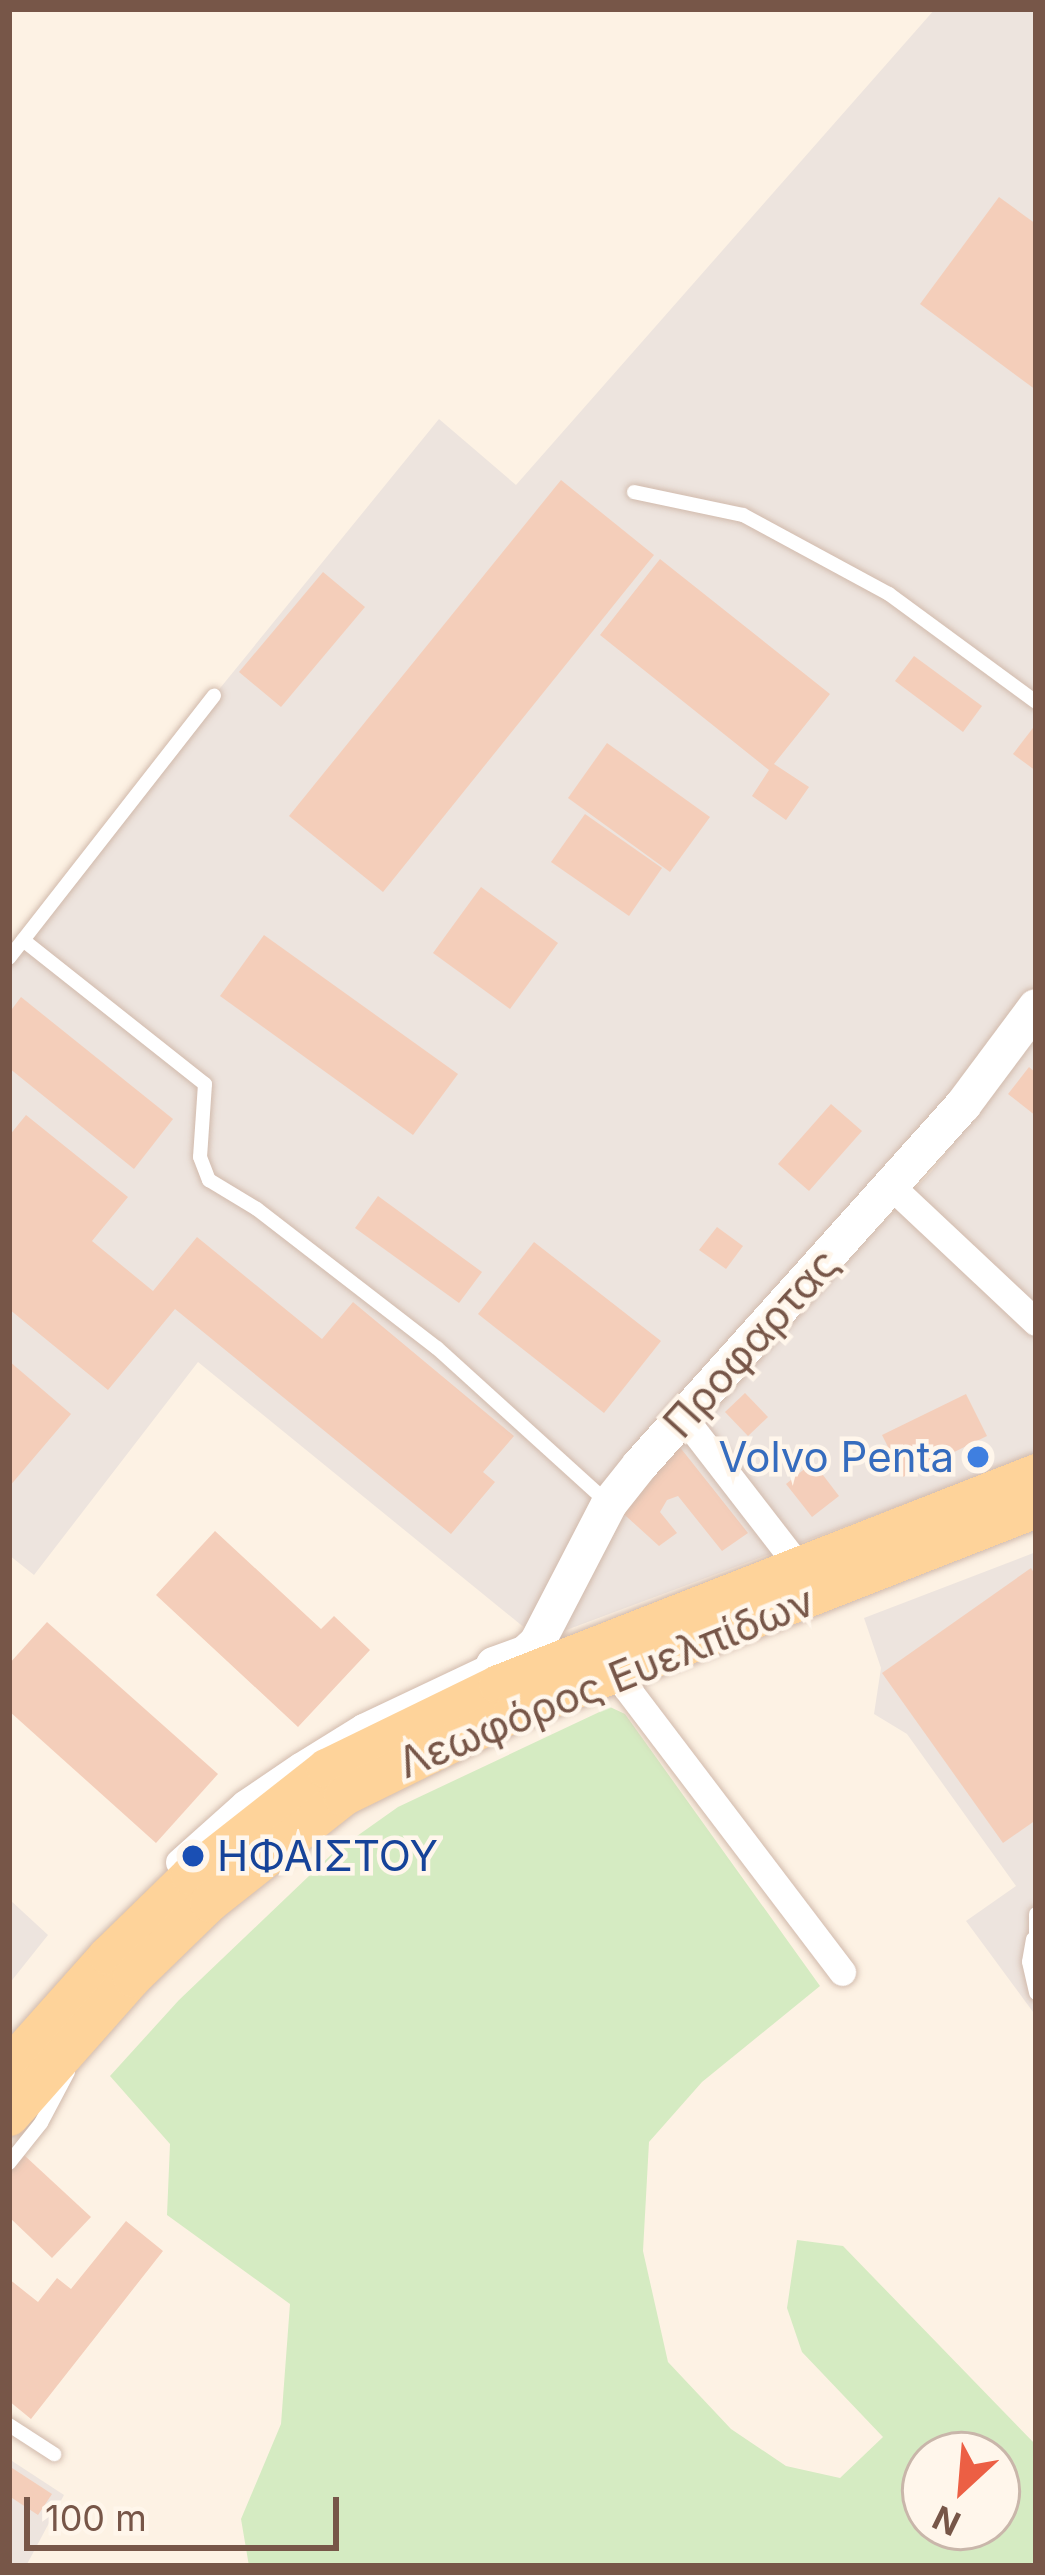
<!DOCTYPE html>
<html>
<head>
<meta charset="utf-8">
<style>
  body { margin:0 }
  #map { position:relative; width:1045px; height:2575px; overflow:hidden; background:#fdf2e4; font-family:Inter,sans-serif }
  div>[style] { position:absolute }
  .industrial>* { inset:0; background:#ede4de }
  .green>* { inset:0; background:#d5ebc2 }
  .building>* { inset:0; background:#f4ceba }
  .roads { filter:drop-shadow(0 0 3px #d1baac) drop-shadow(0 0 3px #d1baac) }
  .lane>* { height:14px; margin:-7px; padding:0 7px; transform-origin:7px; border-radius:7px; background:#fff }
  .street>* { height:27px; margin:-13.5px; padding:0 13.5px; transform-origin:13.5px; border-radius:13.5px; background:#fff }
  .secondary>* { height:36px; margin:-18px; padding:0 18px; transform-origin:18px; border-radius:18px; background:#fff }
  .primary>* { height:39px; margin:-19.5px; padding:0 19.5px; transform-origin:19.5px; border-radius:19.5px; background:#fed39a }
  .dots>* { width:33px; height:33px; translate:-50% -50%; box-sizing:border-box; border:6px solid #fff6eb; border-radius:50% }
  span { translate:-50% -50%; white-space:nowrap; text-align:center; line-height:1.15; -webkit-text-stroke:9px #fff6eb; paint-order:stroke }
  .street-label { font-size:42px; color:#775648 }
  .shop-label { font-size:42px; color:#366cbe }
  .right { translate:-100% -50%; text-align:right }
  .transit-label { font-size:42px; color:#164399 }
  .left { translate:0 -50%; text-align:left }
  .frame { position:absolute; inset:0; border:12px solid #775648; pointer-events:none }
  .north { position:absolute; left:901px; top:2431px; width:120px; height:120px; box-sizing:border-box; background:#fff6eb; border:3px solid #c9b6aa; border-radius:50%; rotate:206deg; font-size:33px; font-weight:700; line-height:48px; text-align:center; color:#775648 }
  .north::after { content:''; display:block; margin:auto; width:42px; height:54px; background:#ec5f44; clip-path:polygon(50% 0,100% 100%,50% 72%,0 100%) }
  .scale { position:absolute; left:24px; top:2497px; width:315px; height:54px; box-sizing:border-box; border:6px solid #775648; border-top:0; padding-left:15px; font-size:36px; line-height:42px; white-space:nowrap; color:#775648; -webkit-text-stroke:9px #fff6eb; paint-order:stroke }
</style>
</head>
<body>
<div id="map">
  <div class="industrial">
    <div style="clip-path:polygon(935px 9px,1036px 9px,1036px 994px,801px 1278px,531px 1633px,198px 1362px,34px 1575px,9px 1555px,9px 961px,37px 913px,439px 419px,516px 485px)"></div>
    <div style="clip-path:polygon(1036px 1036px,1036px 1455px,561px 1632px,624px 1515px,752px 1360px,932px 1171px)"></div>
    <div style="clip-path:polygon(1036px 1552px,1036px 2016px,966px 1921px,1016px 1886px,907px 1734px,874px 1714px,881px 1668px,864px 1618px)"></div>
    <div style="clip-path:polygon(9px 1899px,48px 1935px,9px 1984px)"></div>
    <div style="clip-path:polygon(9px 2459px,64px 2495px,26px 2566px,9px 2566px)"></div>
  </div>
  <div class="green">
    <div style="clip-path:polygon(evenodd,610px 1707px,625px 1714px,820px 1986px,702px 2082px,649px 2142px,643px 2251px,668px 2362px,731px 2429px,786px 2466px,840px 2478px,883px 2437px,802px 2352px,787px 2308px,797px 2240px,843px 2246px,1036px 2445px,1036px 2566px,249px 2566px,241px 2519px,281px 2424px,290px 2304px,167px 2215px,170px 2144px,110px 2076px,179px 2000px,333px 1853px,398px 1807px,610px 1707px,925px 2455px,997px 2455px,997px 2527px,925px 2527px,925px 2455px)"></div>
  </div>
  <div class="building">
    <div style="clip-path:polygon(999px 197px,1036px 224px,1036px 390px,920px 304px)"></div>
    <div style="clip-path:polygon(561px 480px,654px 555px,383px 892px,289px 816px)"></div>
    <div style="clip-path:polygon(660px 559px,830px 694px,774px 764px,809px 787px,786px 820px,752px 796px,769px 770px,600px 635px)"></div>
    <div style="clip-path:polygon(323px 572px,365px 607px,281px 707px,239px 672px)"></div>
    <div style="clip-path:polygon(914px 656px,982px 706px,963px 732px,895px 681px)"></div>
    <div style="clip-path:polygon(1036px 724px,1036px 771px,1013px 754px)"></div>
    <div style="clip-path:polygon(607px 743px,710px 817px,670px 872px,568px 798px)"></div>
    <div style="clip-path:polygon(585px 814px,662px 868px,629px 916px,551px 862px)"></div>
    <div style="clip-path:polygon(481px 887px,558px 943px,510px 1009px,433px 953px)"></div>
    <div style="clip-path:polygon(264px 935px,458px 1074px,413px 1135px,220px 996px)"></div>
    <div style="clip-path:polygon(21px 997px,173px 1119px,134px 1169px,9px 1068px,9px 1013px)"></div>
    <div style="clip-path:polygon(1029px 1067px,1036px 1073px,1036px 1116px,1008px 1094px)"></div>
    <div style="clip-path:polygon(831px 1104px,862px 1131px,809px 1191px,778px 1164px)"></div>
    <div style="clip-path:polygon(26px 1115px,128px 1197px,92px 1241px,153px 1291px,197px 1237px,322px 1339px,353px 1302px,514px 1436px,483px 1472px,495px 1482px,451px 1534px,175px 1309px,108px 1390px,9px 1309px,9px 1136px)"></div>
    <div style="clip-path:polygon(378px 1196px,482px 1272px,459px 1303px,355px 1228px)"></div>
    <div style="clip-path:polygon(717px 1227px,743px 1246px,726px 1269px,699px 1250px)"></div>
    <div style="clip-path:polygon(534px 1242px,661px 1341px,604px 1413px,478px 1314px)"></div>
    <div style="clip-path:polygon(9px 1361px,71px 1414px,9px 1487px)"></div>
    <div style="clip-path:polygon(745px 1393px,768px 1417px,748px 1436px,725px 1412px)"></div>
    <div style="clip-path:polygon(966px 1394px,987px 1436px,903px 1477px,882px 1435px)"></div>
    <div style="clip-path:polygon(671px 1436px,748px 1533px,722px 1551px,678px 1496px,667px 1500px,660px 1512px,677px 1533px,659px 1546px,616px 1507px)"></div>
    <div style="clip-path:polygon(813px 1462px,839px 1496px,812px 1517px,786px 1484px)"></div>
    <div style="clip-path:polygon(215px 1531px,321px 1629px,334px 1616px,370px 1650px,298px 1727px,156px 1595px)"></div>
    <div style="clip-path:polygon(1031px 1568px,1036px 1576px,1036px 1820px,1003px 1843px,882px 1673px)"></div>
    <div style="clip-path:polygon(47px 1622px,218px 1774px,156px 1843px,9px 1711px,9px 1664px)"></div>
    <div style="clip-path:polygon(24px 2155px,91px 2217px,52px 2258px,9px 2217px,9px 2170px)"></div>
    <div style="clip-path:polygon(126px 2221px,163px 2251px,31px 2419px,9px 2401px,9px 2279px,38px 2302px,57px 2278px,71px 2289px)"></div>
    <div style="clip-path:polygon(9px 2466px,52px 2494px,38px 2515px,9px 2496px)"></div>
  </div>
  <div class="roads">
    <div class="lane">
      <div style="left:634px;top:492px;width:111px;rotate:11.9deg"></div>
      <div style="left:743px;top:515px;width:166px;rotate:28.4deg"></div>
      <div style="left:889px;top:594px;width:182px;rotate:36.3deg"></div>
      <div style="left:23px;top:940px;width:232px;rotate:38.4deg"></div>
      <div style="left:205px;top:1084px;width:73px;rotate:93.9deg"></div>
      <div style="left:200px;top:1157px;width:25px;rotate:69deg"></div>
      <div style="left:209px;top:1180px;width:56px;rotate:31.1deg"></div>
      <div style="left:257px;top:1209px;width:227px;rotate:37.7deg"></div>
      <div style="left:437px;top:1348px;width:232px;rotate:42.2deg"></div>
      <div style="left:9px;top:958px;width:333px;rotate:-52deg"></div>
      <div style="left:1036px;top:1914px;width:28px;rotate:90deg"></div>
      <div style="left:1033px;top:1939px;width:23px;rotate:100deg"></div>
      <div style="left:1029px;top:1962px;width:32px;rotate:77deg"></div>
      <div style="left:9px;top:2163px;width:51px;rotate:-51.3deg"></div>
      <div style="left:41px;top:2123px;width:58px;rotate:-62.1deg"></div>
      <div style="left:9px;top:2425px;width:54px;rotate:32.8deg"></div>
    </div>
    <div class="street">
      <div style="left:892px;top:1187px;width:197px;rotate:43.2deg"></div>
      <div style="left:684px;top:1418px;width:190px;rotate:52.3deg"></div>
      <div style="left:616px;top:1674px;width:374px;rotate:52.8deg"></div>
      <div style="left:179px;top:1862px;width:87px;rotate:-41.7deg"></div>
      <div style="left:244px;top:1804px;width:68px;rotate:-34.2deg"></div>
      <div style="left:300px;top:1766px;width:74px;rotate:-31.8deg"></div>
      <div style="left:363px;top:1727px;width:145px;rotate:-25.3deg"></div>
    </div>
    <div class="secondary">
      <div style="left:496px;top:1675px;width:10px;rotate:-101deg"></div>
      <div style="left:494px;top:1665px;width:33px;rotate:-20deg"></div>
      <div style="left:525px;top:1654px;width:16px;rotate:-43deg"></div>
      <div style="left:537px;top:1643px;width:157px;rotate:-62.6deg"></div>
      <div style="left:609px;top:1504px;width:50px;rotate:-51.5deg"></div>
      <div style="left:640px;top:1465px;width:484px;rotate:-48.1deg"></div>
      <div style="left:963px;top:1105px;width:122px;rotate:-53.3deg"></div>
    </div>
    <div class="primary">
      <div style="left:9px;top:2066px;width:149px;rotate:-48.3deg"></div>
      <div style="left:108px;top:1955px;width:115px;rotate:-44.3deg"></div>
      <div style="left:190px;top:1875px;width:173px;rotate:-38.2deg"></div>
      <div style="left:326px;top:1768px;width:191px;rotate:-26deg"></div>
      <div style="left:498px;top:1684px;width:578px;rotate:-21.41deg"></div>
      <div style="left:9px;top:2116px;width:186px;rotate:-48.5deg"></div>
      <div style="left:132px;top:1977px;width:107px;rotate:-44.2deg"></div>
      <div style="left:209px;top:1902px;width:171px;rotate:-38.3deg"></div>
      <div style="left:343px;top:1796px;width:188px;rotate:-26.2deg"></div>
      <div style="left:512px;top:1713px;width:563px;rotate:-21.37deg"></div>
    </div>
  </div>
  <div class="dots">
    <div style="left:978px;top:1457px;background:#3f7fe0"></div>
    <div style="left:193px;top:1856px;background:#1a4fb4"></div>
  </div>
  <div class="street-label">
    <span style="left:751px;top:1343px;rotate:-48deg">Προφαρτας</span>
    <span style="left:606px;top:1682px;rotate:-22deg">Λεωφόρος Ευελπίδων</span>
  </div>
  <div class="shop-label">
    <span class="right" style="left:954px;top:1457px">Volvo Penta</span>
  </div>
  <div class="transit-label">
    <span class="left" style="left:217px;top:1856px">ΗΦΑΙΣΤΟΥ</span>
  </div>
  <div class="frame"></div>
  <div class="north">N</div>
  <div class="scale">100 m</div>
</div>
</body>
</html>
